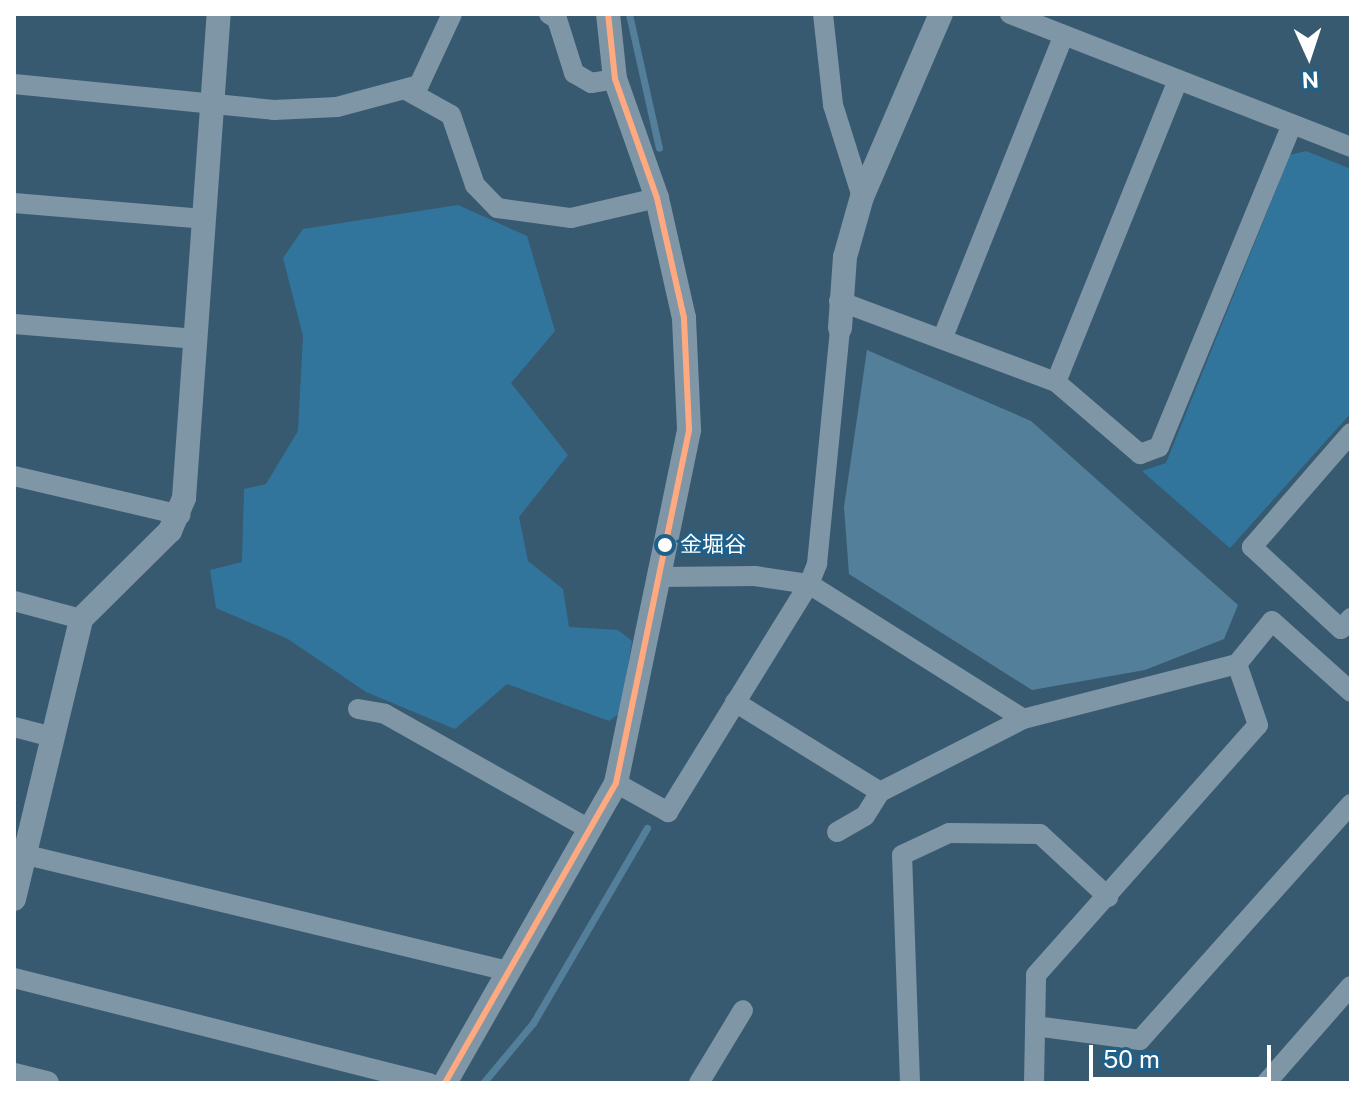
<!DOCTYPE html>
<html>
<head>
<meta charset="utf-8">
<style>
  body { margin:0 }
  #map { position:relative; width:1365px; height:1097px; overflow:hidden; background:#385a70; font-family:"Public Sans","Noto Sans JP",sans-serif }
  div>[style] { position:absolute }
  .green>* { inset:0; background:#31759d }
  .water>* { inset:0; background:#537f9a }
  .stream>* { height:7px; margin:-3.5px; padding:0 3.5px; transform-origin:3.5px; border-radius:3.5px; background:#537f9a }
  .minor>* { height:20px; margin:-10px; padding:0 10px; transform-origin:10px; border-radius:10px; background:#7f96a6 }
  .tertiary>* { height:24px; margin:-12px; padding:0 12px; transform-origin:12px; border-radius:12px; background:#7f96a6 }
  .bus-1>* { height:6px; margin:-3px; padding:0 3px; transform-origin:3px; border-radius:3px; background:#ffa980 }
  .dots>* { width:22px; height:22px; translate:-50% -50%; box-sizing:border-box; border:4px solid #206088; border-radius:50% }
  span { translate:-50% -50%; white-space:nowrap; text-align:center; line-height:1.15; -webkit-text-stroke:6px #206088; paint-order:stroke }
  .bus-label { font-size:22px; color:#fff }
  .left { translate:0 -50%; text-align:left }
  .frame { position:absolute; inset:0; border:16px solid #fff; pointer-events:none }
  .north { position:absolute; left:1269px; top:16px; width:80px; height:80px; -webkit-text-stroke:6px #206088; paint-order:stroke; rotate:177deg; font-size:22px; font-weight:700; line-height:32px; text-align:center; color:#fff }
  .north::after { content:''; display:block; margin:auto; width:28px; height:36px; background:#fff; clip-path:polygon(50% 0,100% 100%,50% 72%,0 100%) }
  .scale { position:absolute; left:1089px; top:1045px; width:182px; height:36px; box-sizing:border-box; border:4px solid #fff; border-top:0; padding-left:10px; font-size:24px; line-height:28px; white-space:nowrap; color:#fff; -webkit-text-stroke:6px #206088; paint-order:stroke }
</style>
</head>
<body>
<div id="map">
  <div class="green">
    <div style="clip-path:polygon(1306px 151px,1351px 169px,1351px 413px,1230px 548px,1142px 471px,1166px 463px,1290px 155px)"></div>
    <div style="clip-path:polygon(458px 205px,527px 236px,555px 331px,511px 383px,568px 455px,519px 517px,528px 561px,563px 589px,569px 627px,618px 630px,632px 641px,620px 713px,609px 721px,507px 684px,455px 729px,366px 692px,288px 639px,216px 608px,210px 570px,242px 562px,244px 489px,266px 484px,298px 431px,303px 336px,283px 258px,303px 229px)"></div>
  </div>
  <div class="water">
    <div style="clip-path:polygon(867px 350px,1031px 421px,1238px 605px,1224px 639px,1145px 670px,1032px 690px,849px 574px,844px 507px)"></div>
  </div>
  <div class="stream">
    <div style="left:629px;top:14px;width:137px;rotate:77.4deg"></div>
    <div style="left:483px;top:1083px;width:78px;rotate:-50.2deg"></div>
    <div style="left:533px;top:1023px;width:226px;rotate:-59.7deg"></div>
  </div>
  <div class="minor">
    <div style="left:549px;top:14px;width:9px;rotate:32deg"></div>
    <div style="left:557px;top:19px;width:57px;rotate:72.5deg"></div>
    <div style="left:574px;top:73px;width:20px;rotate:30deg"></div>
    <div style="left:591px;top:83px;width:24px;rotate:-9deg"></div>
    <div style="left:823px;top:14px;width:92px;rotate:83.7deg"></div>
    <div style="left:833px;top:105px;width:96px;rotate:72.5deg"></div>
    <div style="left:1010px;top:14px;width:366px;rotate:21.3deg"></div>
    <div style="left:14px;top:84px;width:261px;rotate:5.7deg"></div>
    <div style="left:274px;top:110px;width:63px;rotate:-2.7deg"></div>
    <div style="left:337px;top:107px;width:85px;rotate:-15deg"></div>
    <div style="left:419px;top:85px;width:78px;rotate:-65.1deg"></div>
    <div style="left:406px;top:90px;width:51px;rotate:29.1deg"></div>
    <div style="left:451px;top:115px;width:74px;rotate:71.1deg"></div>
    <div style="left:475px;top:185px;width:32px;rotate:46deg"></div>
    <div style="left:497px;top:208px;width:75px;rotate:7.7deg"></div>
    <div style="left:571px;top:218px;width:88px;rotate:-13.1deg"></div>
    <div style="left:14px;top:203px;width:190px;rotate:4.8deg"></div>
    <div style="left:839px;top:301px;width:232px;rotate:20.5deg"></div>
    <div style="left:1056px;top:382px;width:111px;rotate:40.6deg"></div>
    <div style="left:1140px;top:454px;width:20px;rotate:-20deg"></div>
    <div style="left:1159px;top:447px;width:349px;rotate:-67.6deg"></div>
    <div style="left:14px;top:324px;width:183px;rotate:4.7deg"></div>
    <div style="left:943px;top:337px;width:325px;rotate:-68.2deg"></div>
    <div style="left:1056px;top:382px;width:326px;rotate:-68deg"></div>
    <div style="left:1351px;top:433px;width:151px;rotate:131deg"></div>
    <div style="left:1252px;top:547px;width:121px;rotate:42.7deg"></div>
    <div style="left:1341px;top:629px;width:15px;rotate:-48deg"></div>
    <div style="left:14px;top:476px;width:171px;rotate:13.2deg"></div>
    <div style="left:662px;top:577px;width:93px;rotate:-0.6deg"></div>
    <div style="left:755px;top:576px;width:55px;rotate:8.4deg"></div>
    <div style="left:809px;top:584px;width:253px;rotate:32.2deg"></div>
    <div style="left:14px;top:601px;width:69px;rotate:15deg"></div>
    <div style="left:735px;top:702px;width:171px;rotate:31.8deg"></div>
    <div style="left:358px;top:709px;width:27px;rotate:10deg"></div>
    <div style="left:385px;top:714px;width:234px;rotate:29.4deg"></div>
    <div style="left:14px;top:727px;width:40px;rotate:14.4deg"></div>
    <div style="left:616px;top:783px;width:60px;rotate:29.1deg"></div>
    <div style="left:668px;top:812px;width:268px;rotate:-58.3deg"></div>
    <div style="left:809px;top:584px;width:22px;rotate:-68deg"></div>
    <div style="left:817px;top:564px;width:237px;rotate:-84.4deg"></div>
    <div style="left:837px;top:832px;width:32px;rotate:-30deg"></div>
    <div style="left:865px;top:816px;width:28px;rotate:-58deg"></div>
    <div style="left:880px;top:792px;width:161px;rotate:-27deg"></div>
    <div style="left:1023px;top:719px;width:221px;rotate:-14.4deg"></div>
    <div style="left:1237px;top:664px;width:55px;rotate:-50.9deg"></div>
    <div style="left:1272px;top:621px;width:106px;rotate:41.9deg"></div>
    <div style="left:14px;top:852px;width:508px;rotate:13.54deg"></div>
    <div style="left:14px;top:978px;width:429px;rotate:14.2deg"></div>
    <div style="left:1035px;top:1026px;width:106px;rotate:7.6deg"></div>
    <div style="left:1140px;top:1040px;width:317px;rotate:-48.2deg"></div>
    <div style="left:699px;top:1083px;width:85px;rotate:-58.9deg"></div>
    <div style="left:910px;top:1083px;width:228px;rotate:-92deg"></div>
    <div style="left:902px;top:855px;width:52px;rotate:-25.1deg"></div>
    <div style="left:949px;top:833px;width:91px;rotate:0.6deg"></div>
    <div style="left:1040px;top:834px;width:93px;rotate:42.8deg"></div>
    <div style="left:1034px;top:1083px;width:108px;rotate:-88.9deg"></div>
    <div style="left:1036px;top:975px;width:334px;rotate:-48.4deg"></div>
    <div style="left:1258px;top:725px;width:65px;rotate:-109deg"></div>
    <div style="left:1266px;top:1083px;width:129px;rotate:-48.8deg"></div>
  </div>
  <div class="tertiary">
    <div style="left:840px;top:328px;width:71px;rotate:-86deg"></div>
    <div style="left:845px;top:257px;width:62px;rotate:-74.2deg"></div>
    <div style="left:862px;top:197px;width:199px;rotate:-66.7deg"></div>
    <div style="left:14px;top:899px;width:288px;rotate:-76.5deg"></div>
    <div style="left:81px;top:619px;width:125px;rotate:-44.7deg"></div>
    <div style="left:170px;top:531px;width:36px;rotate:-67deg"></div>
    <div style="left:184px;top:498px;width:485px;rotate:-85.9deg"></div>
    <div style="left:14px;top:1075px;width:34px;rotate:14deg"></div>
    <div style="left:445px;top:1083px;width:345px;rotate:-60.3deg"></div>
    <div style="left:616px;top:783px;width:361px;rotate:-78.3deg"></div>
    <div style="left:689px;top:429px;width:111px;rotate:-92.6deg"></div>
    <div style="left:684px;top:318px;width:123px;rotate:-102.7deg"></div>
    <div style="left:657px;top:198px;width:126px;rotate:-109.4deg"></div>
    <div style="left:615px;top:79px;width:65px;rotate:-96.1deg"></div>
  </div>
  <div class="bus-1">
    <div style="left:445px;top:1083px;width:345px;rotate:-60.3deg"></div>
    <div style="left:616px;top:783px;width:361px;rotate:-78.3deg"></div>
    <div style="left:689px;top:429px;width:111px;rotate:-92.6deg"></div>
    <div style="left:684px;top:318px;width:123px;rotate:-102.7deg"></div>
    <div style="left:657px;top:198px;width:126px;rotate:-109.4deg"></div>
    <div style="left:615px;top:79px;width:65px;rotate:-96.1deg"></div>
  </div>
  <div class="dots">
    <div style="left:665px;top:545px;background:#fff"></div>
  </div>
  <div class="bus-label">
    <span class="left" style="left:680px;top:545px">金堀谷</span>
  </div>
  <div class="frame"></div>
  <div class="north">N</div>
  <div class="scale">50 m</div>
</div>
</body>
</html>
